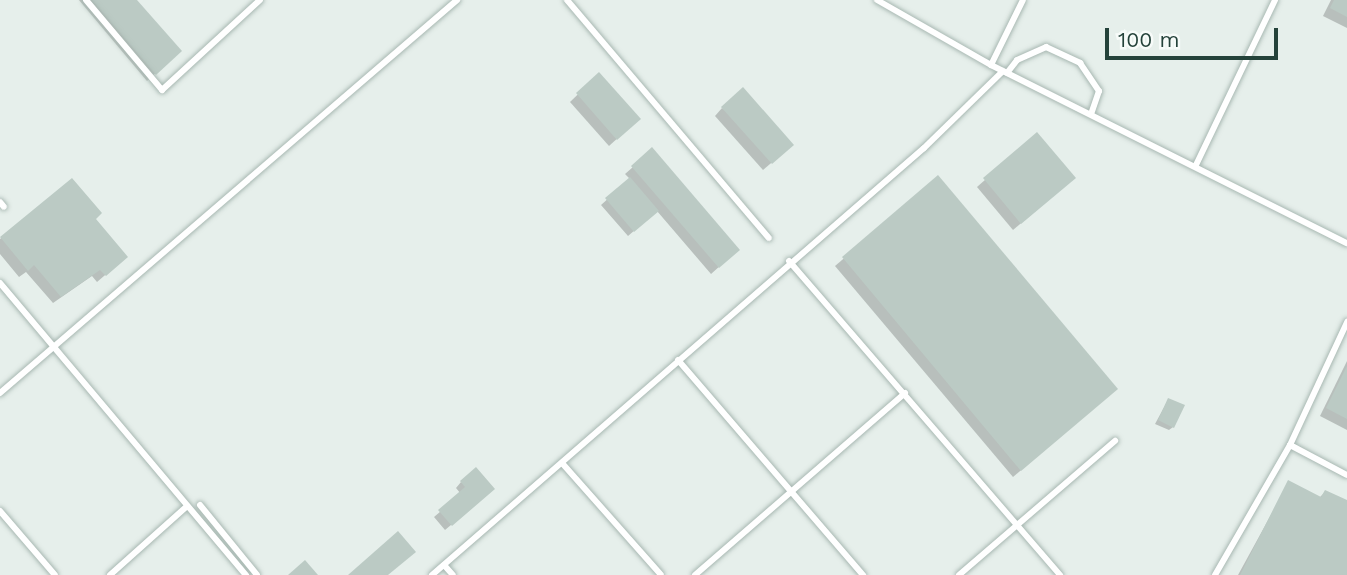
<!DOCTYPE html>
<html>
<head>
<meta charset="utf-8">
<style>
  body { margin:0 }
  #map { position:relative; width:1347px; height:575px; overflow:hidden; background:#e6efeb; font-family:"Work Sans",sans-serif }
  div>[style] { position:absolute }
  .shadow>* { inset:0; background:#0003 }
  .building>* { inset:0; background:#bbcac4 }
  .roads { filter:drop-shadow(0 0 2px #a8b8b2) drop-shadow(0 0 2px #a8b8b2) }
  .service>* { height:6px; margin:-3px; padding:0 3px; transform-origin:3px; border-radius:3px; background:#fff }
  span { translate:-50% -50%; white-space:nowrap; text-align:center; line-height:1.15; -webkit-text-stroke:5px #f7fbf9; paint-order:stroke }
  .scale { position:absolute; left:1105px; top:28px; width:173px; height:32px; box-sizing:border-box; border:4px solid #24423a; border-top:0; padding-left:9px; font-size:21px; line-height:24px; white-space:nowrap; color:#24423a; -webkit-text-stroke:5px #f7fbf9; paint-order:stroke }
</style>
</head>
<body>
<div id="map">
  <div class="shadow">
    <div style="clip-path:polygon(79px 0,134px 0,179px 51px,147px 81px)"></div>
    <div style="clip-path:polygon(1331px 0,1347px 0,1347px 28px,1323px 16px)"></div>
    <div style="clip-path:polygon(599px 74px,631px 126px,609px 146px,570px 102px)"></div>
    <div style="clip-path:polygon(722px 108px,784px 152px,763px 170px,715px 116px)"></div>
    <div style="clip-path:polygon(1037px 134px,1066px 185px,1013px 230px,977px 187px)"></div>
    <div style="clip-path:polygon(633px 167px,730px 257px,711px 274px,657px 211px,628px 236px,601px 205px,630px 179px,625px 174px)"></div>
    <div style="clip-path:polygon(938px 178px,1108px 396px,1013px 477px,835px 266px)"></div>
    <div style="clip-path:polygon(72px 180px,118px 264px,97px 282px,92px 276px,53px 303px,26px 272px,19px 277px,0 254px,0 239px)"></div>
    <div style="clip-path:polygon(1347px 361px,1347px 430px,1320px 416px)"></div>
    <div style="clip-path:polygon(1168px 400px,1173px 427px,1169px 430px,1155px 424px)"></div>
    <div style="clip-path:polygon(461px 482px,487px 495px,445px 530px,434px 517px,461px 494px,456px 488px)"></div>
    <div style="clip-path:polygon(1289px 482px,1319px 498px,1325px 492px,1347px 502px,1347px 575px,1238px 575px)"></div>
  </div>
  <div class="building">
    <div style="clip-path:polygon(92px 0,137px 0,182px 51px,156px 75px)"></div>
    <div style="clip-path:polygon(1334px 0,1347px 0,1347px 17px,1330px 8px)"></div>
    <div style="clip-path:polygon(599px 72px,641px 119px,617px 140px,576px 93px)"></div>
    <div style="clip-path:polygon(743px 87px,794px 145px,772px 164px,721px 107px)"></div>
    <div style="clip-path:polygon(1037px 132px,1076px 178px,1021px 224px,983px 178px)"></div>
    <div style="clip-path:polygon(652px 147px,740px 250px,719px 268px,631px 166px)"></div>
    <div style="clip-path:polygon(938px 175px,1118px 389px,1021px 471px,842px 257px)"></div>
    <div style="clip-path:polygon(630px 177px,659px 211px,634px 232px,605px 198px)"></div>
    <div style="clip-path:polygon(72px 178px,102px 213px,96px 219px,128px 257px,106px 276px,100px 270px,61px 297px,34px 265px,28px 271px,0 237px)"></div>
    <div style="clip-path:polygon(1347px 366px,1347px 419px,1326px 408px)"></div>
    <div style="clip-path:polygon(1168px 398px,1185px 405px,1174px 428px,1158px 420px)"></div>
    <div style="clip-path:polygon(476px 467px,495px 489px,452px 526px,438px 510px,465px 487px,460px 481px)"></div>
    <div style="clip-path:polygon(1288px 480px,1321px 497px,1325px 490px,1347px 500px,1347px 575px,1240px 575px)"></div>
    <div style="clip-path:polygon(398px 531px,416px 552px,388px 575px,348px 575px)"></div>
    <div style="clip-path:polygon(305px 560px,318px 575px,288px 575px)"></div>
  </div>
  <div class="roads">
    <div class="service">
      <div style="left:86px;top:0;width:118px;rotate:49.8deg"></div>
      <div style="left:162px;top:90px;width:133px;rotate:-42.6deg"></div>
      <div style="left:567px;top:0;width:312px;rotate:49.7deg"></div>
      <div style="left:877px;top:0;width:131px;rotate:29.7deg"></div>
      <div style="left:991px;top:65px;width:398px;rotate:26.6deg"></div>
      <div style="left:991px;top:65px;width:72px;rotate:-63.8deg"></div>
      <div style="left:1007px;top:73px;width:16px;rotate:-52deg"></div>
      <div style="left:1017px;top:60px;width:32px;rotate:-24deg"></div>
      <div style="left:1046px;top:47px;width:38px;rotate:25deg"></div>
      <div style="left:1080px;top:63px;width:34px;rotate:56deg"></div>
      <div style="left:1099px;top:91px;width:24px;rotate:109deg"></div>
      <div style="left:1196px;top:165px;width:183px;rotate:-64.4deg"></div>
      <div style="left:0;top:202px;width:6px;rotate:51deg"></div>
      <div style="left:789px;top:261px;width:415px;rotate:49.2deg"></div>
      <div style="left:0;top:283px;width:382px;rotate:49.9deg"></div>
      <div style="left:678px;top:360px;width:284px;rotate:49.3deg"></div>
      <div style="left:0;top:393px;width:603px;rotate:-40.69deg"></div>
      <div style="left:1290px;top:445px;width:64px;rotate:27.8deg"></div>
      <div style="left:562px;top:463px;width:149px;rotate:48.5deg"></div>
      <div style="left:200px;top:505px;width:90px;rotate:50.8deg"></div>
      <div style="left:0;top:511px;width:84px;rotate:49.3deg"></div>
      <div style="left:444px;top:565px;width:13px;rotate:48deg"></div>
      <div style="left:110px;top:575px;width:102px;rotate:-41.8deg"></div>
      <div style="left:432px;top:575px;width:651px;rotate:-40.95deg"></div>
      <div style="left:924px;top:148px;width:110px;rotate:-44.3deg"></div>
      <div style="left:695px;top:575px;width:278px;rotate:-40.9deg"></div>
      <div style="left:959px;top:575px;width:206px;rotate:-40.7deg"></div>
      <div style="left:1215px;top:575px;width:150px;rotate:-60deg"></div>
      <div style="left:1290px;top:445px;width:136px;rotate:-65.1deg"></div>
    </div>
  </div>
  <div class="scale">100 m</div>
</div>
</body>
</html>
